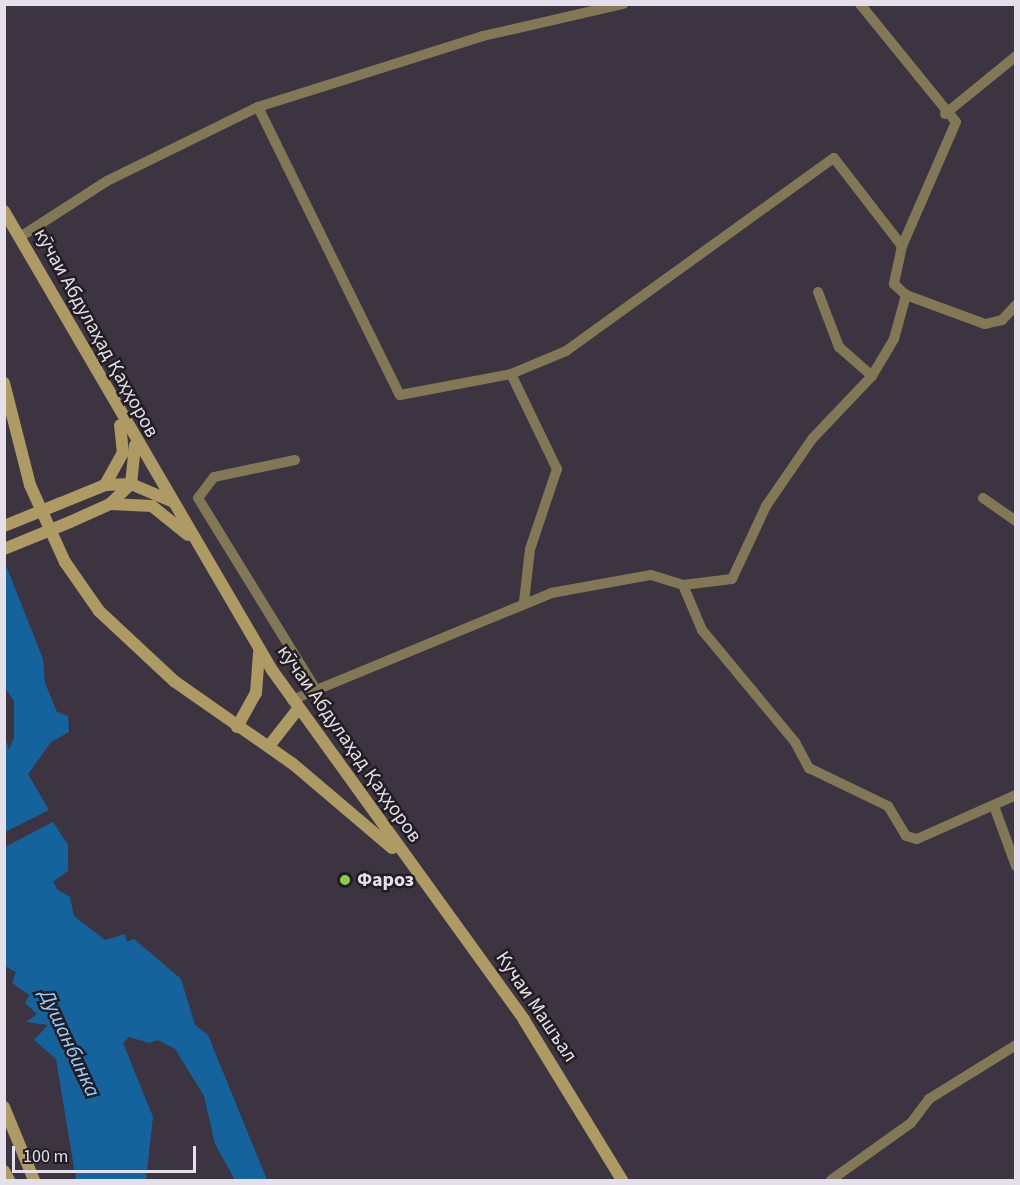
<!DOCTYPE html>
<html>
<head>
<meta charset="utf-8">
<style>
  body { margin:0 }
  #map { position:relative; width:1020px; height:1185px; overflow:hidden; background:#3c3441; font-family:"Source Sans 3",sans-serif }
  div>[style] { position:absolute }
  .water>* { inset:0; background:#15639c }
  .street>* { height:10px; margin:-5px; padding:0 5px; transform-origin:5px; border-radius:5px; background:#837855 }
  .secondary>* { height:12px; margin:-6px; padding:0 6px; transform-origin:6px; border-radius:6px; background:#ad9b63 }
  .secondary-bridge>* { height:12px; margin:-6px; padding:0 6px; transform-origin:6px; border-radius:6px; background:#ad9b63 }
  .dots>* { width:16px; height:16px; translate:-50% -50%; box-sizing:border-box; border:3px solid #211d23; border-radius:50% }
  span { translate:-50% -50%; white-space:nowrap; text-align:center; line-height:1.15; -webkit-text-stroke:5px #211d23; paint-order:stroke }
  .street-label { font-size:20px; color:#e4dfe8 }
  .poi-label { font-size:20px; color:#e4dfe8; font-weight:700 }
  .left { translate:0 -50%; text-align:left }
  .water-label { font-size:21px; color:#99cefe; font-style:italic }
  .frame { position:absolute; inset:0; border:6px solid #e4dfe8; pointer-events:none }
  .scale { position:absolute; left:12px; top:1146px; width:184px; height:27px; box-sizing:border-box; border:3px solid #e4dfe8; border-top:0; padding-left:8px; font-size:18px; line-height:21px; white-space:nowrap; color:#e4dfe8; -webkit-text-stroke:4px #211d23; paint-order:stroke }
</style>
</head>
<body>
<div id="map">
  <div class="water">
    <div style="clip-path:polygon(5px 563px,43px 659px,45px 683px,57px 712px,68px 716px,69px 732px,51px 742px,28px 774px,49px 810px,5px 832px,5px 737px,9px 750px,14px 738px,14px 701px,5px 688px)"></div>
    <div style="clip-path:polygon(53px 822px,68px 845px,68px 871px,53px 882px,58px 890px,70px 897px,74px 916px,105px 940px,125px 934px,127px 942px,134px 939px,181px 979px,195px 1025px,208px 1035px,267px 1180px,235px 1180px,215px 1144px,204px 1096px,175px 1049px,158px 1040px,149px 1043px,129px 1037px,123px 1043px,153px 1117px,146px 1180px,76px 1180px,56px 1059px,34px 1040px,48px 1025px,26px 1022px,37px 1014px,25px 1003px,29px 995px,12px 983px,16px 972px,5px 966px,5px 847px)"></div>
  </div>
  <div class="street">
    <div style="left:860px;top:4px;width:152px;rotate:50.9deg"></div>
    <div style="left:956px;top:122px;width:135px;rotate:113.5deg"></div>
    <div style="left:902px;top:246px;width:39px;rotate:102deg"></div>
    <div style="left:894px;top:284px;width:16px;rotate:43deg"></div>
    <div style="left:906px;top:295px;width:84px;rotate:20.2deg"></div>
    <div style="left:985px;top:324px;width:17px;rotate:-13deg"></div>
    <div style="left:1002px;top:320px;width:21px;rotate:-47deg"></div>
    <div style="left:258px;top:107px;width:321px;rotate:63.8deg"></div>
    <div style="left:400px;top:395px;width:113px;rotate:-10.7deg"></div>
    <div style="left:511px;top:374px;width:60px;rotate:-22.7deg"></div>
    <div style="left:566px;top:351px;width:330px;rotate:-35.8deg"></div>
    <div style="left:834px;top:158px;width:111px;rotate:52.3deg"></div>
    <div style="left:945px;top:114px;width:92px;rotate:-39.2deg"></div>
    <div style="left:20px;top:237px;width:103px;rotate:-32.8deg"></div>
    <div style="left:107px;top:181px;width:168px;rotate:-26.1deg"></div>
    <div style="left:258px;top:107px;width:236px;rotate:-17.5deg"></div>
    <div style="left:483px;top:36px;width:144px;rotate:-12.9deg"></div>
    <div style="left:818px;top:292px;width:59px;rotate:69.1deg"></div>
    <div style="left:839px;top:347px;width:44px;rotate:41.3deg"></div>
    <div style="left:511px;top:374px;width:106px;rotate:64.2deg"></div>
    <div style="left:557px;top:469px;width:84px;rotate:108.6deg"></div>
    <div style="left:530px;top:549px;width:53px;rotate:96.5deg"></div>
    <div style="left:295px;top:460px;width:83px;rotate:168.1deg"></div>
    <div style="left:214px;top:477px;width:26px;rotate:127deg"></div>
    <div style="left:198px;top:498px;width:223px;rotate:58.4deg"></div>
    <div style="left:983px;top:498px;width:40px;rotate:34.9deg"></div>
    <div style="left:683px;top:585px;width:49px;rotate:67.1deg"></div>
    <div style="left:702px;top:630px;width:146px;rotate:50.3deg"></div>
    <div style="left:795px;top:742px;width:30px;rotate:62deg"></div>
    <div style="left:809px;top:768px;width:88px;rotate:25.7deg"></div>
    <div style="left:888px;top:806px;width:35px;rotate:59deg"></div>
    <div style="left:906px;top:836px;width:11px;rotate:15deg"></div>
    <div style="left:917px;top:839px;width:108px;rotate:-24deg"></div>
    <div style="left:292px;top:700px;width:280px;rotate:-22.4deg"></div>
    <div style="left:551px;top:593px;width:102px;rotate:-10.2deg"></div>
    <div style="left:651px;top:575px;width:34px;rotate:17deg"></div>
    <div style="left:683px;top:585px;width:49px;rotate:-7deg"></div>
    <div style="left:732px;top:579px;width:81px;rotate:-65deg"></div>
    <div style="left:766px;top:506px;width:81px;rotate:-55.5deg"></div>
    <div style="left:812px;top:439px;width:87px;rotate:-46.4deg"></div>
    <div style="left:872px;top:376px;width:43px;rotate:-59.3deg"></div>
    <div style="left:894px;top:339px;width:46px;rotate:-74.7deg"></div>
    <div style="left:994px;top:806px;width:64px;rotate:69.9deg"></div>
    <div style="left:831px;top:1180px;width:98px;rotate:-35.5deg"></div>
    <div style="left:911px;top:1123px;width:30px;rotate:-53deg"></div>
    <div style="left:929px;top:1099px;width:102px;rotate:-31.8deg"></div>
  </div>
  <div class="secondary">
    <div style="left:4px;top:211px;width:532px;rotate:59.72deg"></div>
    <div style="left:272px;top:670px;width:431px;rotate:54.2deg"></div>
    <div style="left:524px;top:1020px;width:188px;rotate:58.5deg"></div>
    <div style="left:4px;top:383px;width:105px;rotate:75.7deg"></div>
    <div style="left:30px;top:485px;width:85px;rotate:65.6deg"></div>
    <div style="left:65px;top:562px;width:60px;rotate:55.2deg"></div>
    <div style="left:99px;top:611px;width:103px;rotate:43deg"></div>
    <div style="left:174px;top:681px;width:145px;rotate:34.9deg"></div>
    <div style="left:293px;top:764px;width:130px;rotate:40.3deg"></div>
    <div style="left:105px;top:485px;width:37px;rotate:-61deg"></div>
    <div style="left:123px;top:453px;width:28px;rotate:-96deg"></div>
    <div style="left:61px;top:503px;width:48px;rotate:-22.2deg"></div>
    <div style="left:105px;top:485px;width:26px;rotate:-2deg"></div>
    <div style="left:131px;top:484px;width:43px;rotate:23deg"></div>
    <div style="left:110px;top:504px;width:42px;rotate:2.7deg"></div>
    <div style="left:152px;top:506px;width:46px;rotate:38.9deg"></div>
    <div style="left:70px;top:522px;width:44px;rotate:-24.2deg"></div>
    <div style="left:110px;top:504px;width:29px;rotate:-44deg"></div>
    <div style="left:131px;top:484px;width:39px;rotate:-84deg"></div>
    <div style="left:237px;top:727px;width:39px;rotate:-61deg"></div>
    <div style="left:256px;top:693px;width:40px;rotate:-85.7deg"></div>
    <div style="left:269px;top:746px;width:47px;rotate:-51.9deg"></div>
    <div style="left:4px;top:1107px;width:79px;rotate:67.7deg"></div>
    <div style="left:4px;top:1171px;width:10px;rotate:61deg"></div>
  </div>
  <div class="secondary-bridge">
    <div style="left:4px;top:526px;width:61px;rotate:-22deg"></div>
    <div style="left:4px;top:549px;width:71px;rotate:-22.2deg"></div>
  </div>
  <div class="dots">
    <div style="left:345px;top:880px;background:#8bce46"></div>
  </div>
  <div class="street-label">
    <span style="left:96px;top:333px;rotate:61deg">кӯчаи Абдулаҳад Қаҳҳоров</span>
    <span style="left:349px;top:744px;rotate:55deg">кӯчаи Абдулаҳад Қаҳҳоров</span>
    <span style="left:536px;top:1007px;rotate:56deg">Кучаи Машъал</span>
  </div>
  <div class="poi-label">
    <span class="left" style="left:357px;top:880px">Фароз</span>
  </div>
  <div class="water-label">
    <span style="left:70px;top:1043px;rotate:65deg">Душанбинка</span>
  </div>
  <div class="frame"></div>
  <div class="scale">100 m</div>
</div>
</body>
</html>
